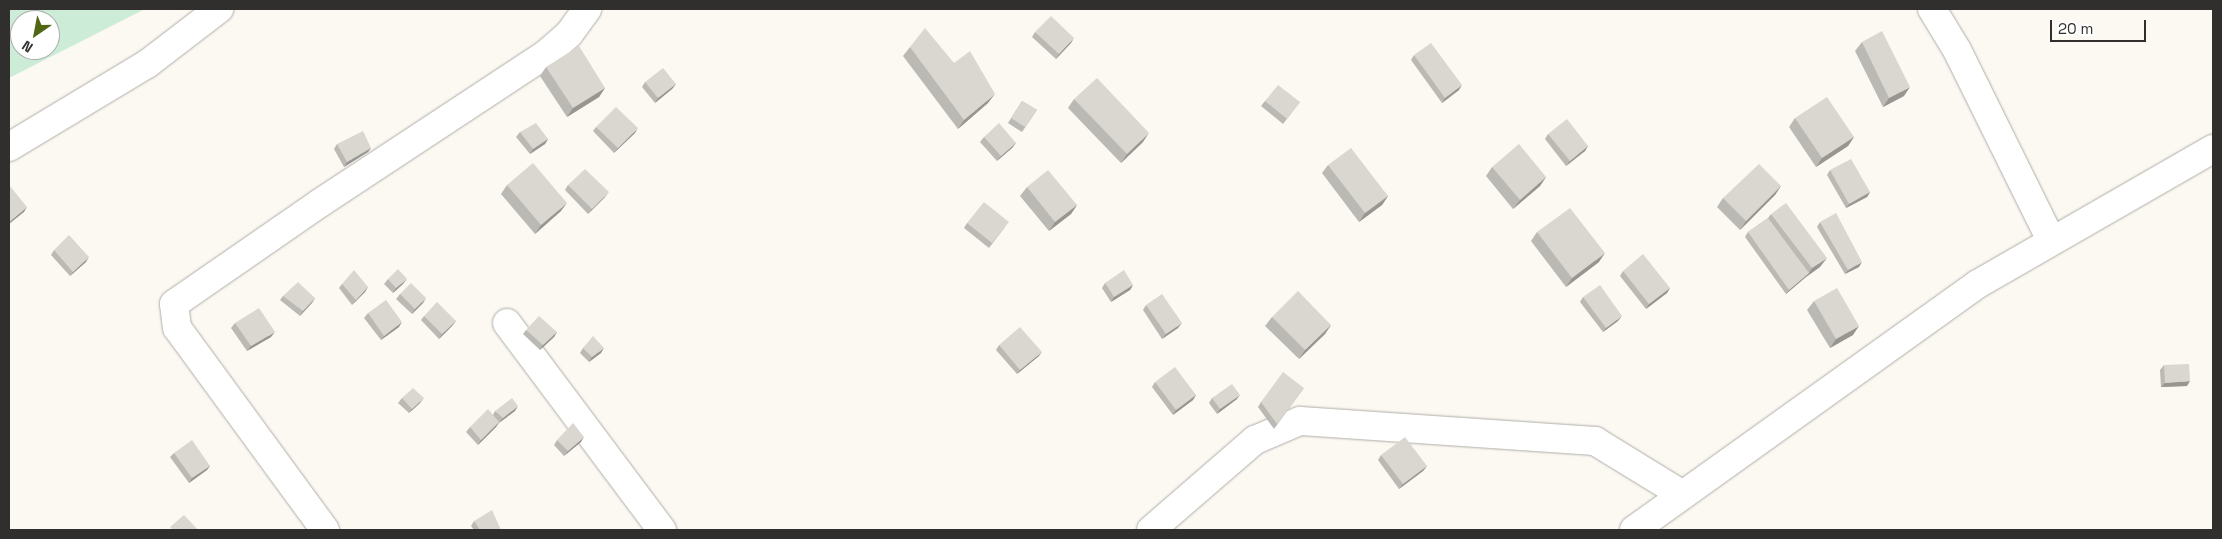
<!DOCTYPE html>
<html>
<head>
<meta charset="utf-8">
<style>
  body { margin:0 }
  #map { position:relative; width:2222px; height:539px; overflow:hidden; background:#fcf9f3; font-family:"Space Grotesk",sans-serif }
  div>[style] { position:absolute }
  .green>* { inset:0; background:#ccecd8 }
  .roads { filter:drop-shadow(0 0 1px #afada7) drop-shadow(0 0 1px #afada7) }
  .minor>* { height:28px; margin:-14px; padding:0 14px; transform-origin:14px; border-radius:14px; background:#fff }
  .wall>* { inset:0; background:#bbb9b4 }
  .shaded-wall>* { inset:0; background:#999692 }
  .building>* { inset:0; background:#dad7d1 }
  span { translate:-50% -50%; white-space:nowrap; text-align:center; line-height:1.15; -webkit-text-stroke:4.5px #fff; paint-order:stroke }
  .frame { position:absolute; inset:0; border:10px solid #302f2d; pointer-events:none }
  .north { position:absolute; left:10px; top:10px; width:50px; height:50px; box-sizing:border-box; background:#fff; border:1px solid #acacab; border-radius:50%; rotate:213deg; font-size:14px; font-weight:700; line-height:20px; text-align:center; color:#302f2d }
  .north::after { content:''; display:block; margin:auto; width:18px; height:22px; background:#516612; clip-path:polygon(50% 0,100% 100%,50% 72%,0 100%) }
  .scale { position:absolute; left:2050px; top:20px; width:96px; height:22px; box-sizing:border-box; border:2px solid #302f2d; border-top:0; padding-left:6px; font-size:15px; line-height:18px; white-space:nowrap; color:#302f2d; -webkit-text-stroke:4px #fff; paint-order:stroke }
</style>
</head>
<body>
<div id="map">
  <div class="green">
    <div style="clip-path:polygon(evenodd,9px 9px,145px 9px,9px 78px,9px 9px,20px 20px,50px 20px,50px 50px,20px 50px,20px 20px)"></div>
  </div>
  <div class="roads">
    <div class="minor">
      <div style="left:1932px;top:9px;width:48px;rotate:58.6deg"></div>
      <div style="left:1957px;top:50px;width:212px;rotate:63.7deg"></div>
      <div style="left:9px;top:147px;width:161px;rotate:-31deg"></div>
      <div style="left:147px;top:64px;width:91px;rotate:-37.4deg"></div>
      <div style="left:507px;top:323px;width:259px;rotate:53.2deg"></div>
      <div style="left:325px;top:530px;width:250px;rotate:-126.2deg"></div>
      <div style="left:177px;top:328px;width:24px;rotate:-97deg"></div>
      <div style="left:174px;top:304px;width:178px;rotate:-34.7deg"></div>
      <div style="left:320px;top:203px;width:271px;rotate:-33.4deg"></div>
      <div style="left:546px;top:54px;width:30px;rotate:-41deg"></div>
      <div style="left:569px;top:34px;width:31px;rotate:-54deg"></div>
      <div style="left:1151px;top:530px;width:138px;rotate:-40.9deg"></div>
      <div style="left:1255px;top:440px;width:49px;rotate:-22.9deg"></div>
      <div style="left:1300px;top:421px;width:296px;rotate:3.9deg"></div>
      <div style="left:1595px;top:441px;width:103px;rotate:31.5deg"></div>
      <div style="left:1634px;top:530px;width:423px;rotate:-35.6deg"></div>
      <div style="left:1978px;top:284px;width:271px;rotate:-29.9deg"></div>
    </div>
  </div>
  <div class="wall">
    <div style="clip-path:polygon(1035px 32px,1071px 43px,1056px 59px,1032px 37px)"></div>
    <div style="clip-path:polygon(1862px 42px,1904px 96px,1883px 107px,1855px 51px)"></div>
    <div style="clip-path:polygon(910px 47px,954px 63px,988px 103px,958px 129px,903px 56px)"></div>
    <div style="clip-path:polygon(1414px 55px,1459px 90px,1442px 103px,1411px 60px)"></div>
    <div style="clip-path:polygon(546px 67px,605px 88px,599px 97px,567px 117px,540px 76px)"></div>
    <div style="clip-path:polygon(645px 82px,676px 84px,672px 89px,655px 103px,642px 87px)"></div>
    <div style="clip-path:polygon(1074px 99px,1143px 142px,1121px 163px,1068px 108px)"></div>
    <div style="clip-path:polygon(1022px 101px,1037px 110px,1022px 132px,1008px 123px)"></div>
    <div style="clip-path:polygon(1265px 101px,1300px 102px,1283px 124px,1261px 106px)"></div>
    <div style="clip-path:polygon(1795px 118px,1854px 137px,1848px 146px,1816px 167px,1789px 127px)"></div>
    <div style="clip-path:polygon(596px 127px,635px 133px,614px 153px,593px 131px)"></div>
    <div style="clip-path:polygon(520px 132px,548px 139px,545px 144px,530px 154px,516px 137px)"></div>
    <div style="clip-path:polygon(1548px 134px,1588px 146px,1585px 151px,1566px 166px,1545px 139px)"></div>
    <div style="clip-path:polygon(984px 137px,1016px 143px,1012px 148px,997px 161px,980px 142px)"></div>
    <div style="clip-path:polygon(337px 144px,371px 148px,368px 152px,344px 167px,334px 149px)"></div>
    <div style="clip-path:polygon(1328px 165px,1388px 196px,1382px 205px,1359px 222px,1322px 173px)"></div>
    <div style="clip-path:polygon(1492px 167px,1546px 177px,1540px 186px,1513px 209px,1486px 176px)"></div>
    <div style="clip-path:polygon(1830px 170px,1870px 192px,1867px 197px,1846px 208px,1827px 175px)"></div>
    <div style="clip-path:polygon(507px 185px,561px 211px,535px 234px,501px 194px)"></div>
    <div style="clip-path:polygon(568px 185px,605px 197px,588px 214px,565px 190px)"></div>
    <div style="clip-path:polygon(1781px 186px,1775px 195px,1740px 230px,1717px 207px,1723px 198px)"></div>
    <div style="clip-path:polygon(1027px 187px,1077px 205px,1071px 214px,1049px 231px,1020px 196px)"></div>
    <div style="clip-path:polygon(1771px 214px,1820px 267px,1806px 277px,1786px 294px,1745px 237px,1748px 232px,1768px 218px)"></div>
    <div style="clip-path:polygon(1820px 222px,1859px 267px,1845px 274px,1817px 227px)"></div>
    <div style="clip-path:polygon(967px 223px,1005px 227px,989px 248px,964px 228px)"></div>
    <div style="clip-path:polygon(1537px 232px,1599px 262px,1566px 287px,1531px 241px)"></div>
    <div style="clip-path:polygon(54px 250px,86px 262px,70px 276px,51px 255px)"></div>
    <div style="clip-path:polygon(1623px 271px,1670px 288px,1667px 293px,1646px 309px,1620px 276px)"></div>
    <div style="clip-path:polygon(388px 279px,403px 284px,393px 293px,384px 284px)"></div>
    <div style="clip-path:polygon(1105px 283px,1133px 285px,1130px 290px,1111px 302px,1102px 288px)"></div>
    <div style="clip-path:polygon(342px 284px,368px 287px,365px 292px,352px 305px,339px 288px)"></div>
    <div style="clip-path:polygon(400px 294px,423px 303px,412px 314px,396px 299px)"></div>
    <div style="clip-path:polygon(283px 296px,315px 298px,300px 316px,280px 300px)"></div>
    <div style="clip-path:polygon(1583px 297px,1618px 321px,1603px 332px,1580px 302px)"></div>
    <div style="clip-path:polygon(1814px 301px,1853px 335px,1830px 348px,1807px 310px)"></div>
    <div style="clip-path:polygon(1146px 305px,1178px 328px,1162px 339px,1143px 310px)"></div>
    <div style="clip-path:polygon(368px 313px,399px 327px,381px 340px,364px 318px)"></div>
    <div style="clip-path:polygon(424px 316px,456px 321px,452px 326px,439px 339px,421px 320px)"></div>
    <div style="clip-path:polygon(1272px 317px,1331px 325px,1325px 334px,1299px 359px,1265px 326px)"></div>
    <div style="clip-path:polygon(235px 323px,271px 337px,247px 351px,231px 328px)"></div>
    <div style="clip-path:polygon(526px 330px,557px 332px,554px 337px,540px 350px,523px 334px)"></div>
    <div style="clip-path:polygon(999px 345px,1039px 356px,1017px 374px,996px 350px)"></div>
    <div style="clip-path:polygon(583px 348px,601px 353px,589px 362px,580px 353px)"></div>
    <div style="clip-path:polygon(2164px 365px,2187px 386px,2161px 387px,2160px 370px)"></div>
    <div style="clip-path:polygon(1155px 382px,1196px 395px,1193px 400px,1173px 415px,1152px 387px)"></div>
    <div style="clip-path:polygon(1304px 388px,1274px 429px,1258px 407px,1261px 402px)"></div>
    <div style="clip-path:polygon(402px 398px,420px 403px,409px 413px,398px 403px)"></div>
    <div style="clip-path:polygon(1212px 398px,1237px 399px,1217px 414px,1209px 403px)"></div>
    <div style="clip-path:polygon(495px 411px,515px 411px,499px 423px,496px 427px,478px 445px,466px 432px,470px 427px,493px 415px)"></div>
    <div style="clip-path:polygon(557px 440px,581px 442px,564px 456px,554px 445px)"></div>
    <div style="clip-path:polygon(174px 453px,210px 466px,207px 470px,189px 483px,170px 457px)"></div>
    <div style="clip-path:polygon(1381px 455px,1427px 466px,1423px 471px,1399px 489px,1378px 460px)"></div>
    <div style="clip-path:polygon(474px 521px,501px 530px,474px 530px,471px 526px)"></div>
  </div>
  <div class="shaded-wall">
    <div style="clip-path:polygon(1074px 38px,1071px 43px,1056px 59px,1059px 54px)"></div>
    <div style="clip-path:polygon(676px 84px,672px 89px,655px 103px,658px 98px)"></div>
    <div style="clip-path:polygon(1462px 85px,1459px 90px,1442px 103px,1445px 98px)"></div>
    <div style="clip-path:polygon(1910px 87px,1904px 96px,1883px 107px,1889px 98px)"></div>
    <div style="clip-path:polygon(605px 88px,599px 97px,567px 117px,573px 108px)"></div>
    <div style="clip-path:polygon(995px 94px,988px 103px,958px 129px,964px 120px)"></div>
    <div style="clip-path:polygon(638px 128px,635px 133px,614px 153px,618px 148px)"></div>
    <div style="clip-path:polygon(1149px 133px,1143px 142px,1121px 163px,1127px 154px)"></div>
    <div style="clip-path:polygon(1854px 137px,1848px 146px,1816px 167px,1822px 158px)"></div>
    <div style="clip-path:polygon(548px 139px,545px 144px,530px 154px,533px 149px)"></div>
    <div style="clip-path:polygon(1016px 143px,1012px 148px,997px 161px,1001px 156px)"></div>
    <div style="clip-path:polygon(1588px 146px,1585px 151px,1566px 166px,1570px 161px)"></div>
    <div style="clip-path:polygon(371px 148px,368px 152px,344px 167px,347px 162px)"></div>
    <div style="clip-path:polygon(1546px 177px,1540px 186px,1513px 209px,1520px 200px)"></div>
    <div style="clip-path:polygon(1781px 186px,1775px 195px,1740px 230px,1746px 221px)"></div>
    <div style="clip-path:polygon(609px 192px,605px 197px,588px 214px,592px 209px)"></div>
    <div style="clip-path:polygon(1870px 192px,1867px 197px,1846px 208px,1849px 204px)"></div>
    <div style="clip-path:polygon(1388px 196px,1382px 205px,1359px 222px,1365px 213px)"></div>
    <div style="clip-path:polygon(567px 203px,561px 211px,535px 234px,541px 225px)"></div>
    <div style="clip-path:polygon(1077px 205px,1071px 214px,1049px 231px,1055px 222px)"></div>
    <div style="clip-path:polygon(27px 207px,24px 212px,9px 224px,9px 222px)"></div>
    <div style="clip-path:polygon(1605px 253px,1599px 262px,1566px 287px,1572px 278px)"></div>
    <div style="clip-path:polygon(89px 257px,86px 262px,70px 276px,73px 272px)"></div>
    <div style="clip-path:polygon(1827px 258px,1820px 267px,1806px 277px,1786px 294px,1789px 290px,1809px 273px,1812px 268px)"></div>
    <div style="clip-path:polygon(1862px 262px,1859px 267px,1845px 274px,1848px 270px)"></div>
    <div style="clip-path:polygon(407px 279px,403px 284px,393px 293px,396px 288px)"></div>
    <div style="clip-path:polygon(1133px 285px,1130px 290px,1111px 302px,1114px 297px)"></div>
    <div style="clip-path:polygon(368px 287px,365px 292px,352px 305px,356px 300px)"></div>
    <div style="clip-path:polygon(1670px 288px,1667px 293px,1646px 309px,1649px 304px)"></div>
    <div style="clip-path:polygon(315px 298px,312px 303px,300px 316px,303px 311px)"></div>
    <div style="clip-path:polygon(426px 298px,423px 303px,412px 314px,415px 309px)"></div>
    <div style="clip-path:polygon(1622px 316px,1618px 321px,1603px 332px,1606px 328px)"></div>
    <div style="clip-path:polygon(456px 321px,452px 326px,439px 339px,442px 334px)"></div>
    <div style="clip-path:polygon(402px 322px,399px 327px,381px 340px,384px 336px)"></div>
    <div style="clip-path:polygon(1182px 323px,1178px 328px,1162px 339px,1166px 334px)"></div>
    <div style="clip-path:polygon(1331px 325px,1325px 334px,1299px 359px,1305px 350px)"></div>
    <div style="clip-path:polygon(1859px 326px,1853px 335px,1830px 348px,1836px 339px)"></div>
    <div style="clip-path:polygon(275px 332px,271px 337px,247px 351px,251px 346px)"></div>
    <div style="clip-path:polygon(557px 332px,554px 337px,540px 350px,543px 345px)"></div>
    <div style="clip-path:polygon(604px 348px,601px 353px,589px 362px,592px 357px)"></div>
    <div style="clip-path:polygon(1042px 352px,1039px 356px,1017px 374px,1020px 370px)"></div>
    <div style="clip-path:polygon(2190px 381px,2187px 386px,2161px 387px,2165px 383px)"></div>
    <div style="clip-path:polygon(1196px 395px,1193px 400px,1173px 415px,1176px 410px)"></div>
    <div style="clip-path:polygon(1240px 395px,1237px 399px,1217px 414px,1220px 409px)"></div>
    <div style="clip-path:polygon(424px 398px,420px 403px,409px 413px,412px 409px)"></div>
    <div style="clip-path:polygon(518px 406px,515px 411px,499px 423px,503px 418px)"></div>
    <div style="clip-path:polygon(499px 422px,496px 427px,478px 445px,481px 440px)"></div>
    <div style="clip-path:polygon(584px 437px,581px 442px,564px 456px,568px 451px)"></div>
    <div style="clip-path:polygon(210px 466px,207px 470px,189px 483px,192px 478px)"></div>
    <div style="clip-path:polygon(1427px 466px,1423px 471px,1399px 489px,1403px 484px)"></div>
  </div>
  <div class="building">
    <div style="clip-path:polygon(1051px 16px,1074px 38px,1059px 54px,1035px 32px)"></div>
    <div style="clip-path:polygon(925px 28px,954px 63px,970px 51px,995px 94px,964px 120px,910px 47px)"></div>
    <div style="clip-path:polygon(1882px 31px,1910px 87px,1889px 98px,1862px 42px)"></div>
    <div style="clip-path:polygon(1431px 43px,1462px 85px,1445px 98px,1414px 55px)"></div>
    <div style="clip-path:polygon(579px 46px,605px 88px,573px 108px,546px 67px)"></div>
    <div style="clip-path:polygon(663px 68px,676px 84px,658px 98px,645px 82px)"></div>
    <div style="clip-path:polygon(1097px 78px,1149px 133px,1127px 154px,1074px 99px)"></div>
    <div style="clip-path:polygon(1278px 85px,1300px 102px,1287px 119px,1265px 101px)"></div>
    <div style="clip-path:polygon(1827px 97px,1854px 137px,1822px 158px,1795px 118px)"></div>
    <div style="clip-path:polygon(1022px 101px,1037px 110px,1025px 127px,1011px 118px)"></div>
    <div style="clip-path:polygon(616px 107px,638px 128px,618px 148px,596px 127px)"></div>
    <div style="clip-path:polygon(1567px 119px,1588px 146px,1570px 161px,1548px 134px)"></div>
    <div style="clip-path:polygon(536px 123px,548px 139px,533px 149px,520px 132px)"></div>
    <div style="clip-path:polygon(999px 123px,1016px 143px,1001px 156px,984px 137px)"></div>
    <div style="clip-path:polygon(363px 131px,371px 148px,347px 162px,337px 144px)"></div>
    <div style="clip-path:polygon(1519px 144px,1546px 177px,1520px 200px,1492px 167px)"></div>
    <div style="clip-path:polygon(1351px 148px,1388px 196px,1365px 213px,1328px 165px)"></div>
    <div style="clip-path:polygon(1851px 159px,1870px 192px,1849px 204px,1830px 170px)"></div>
    <div style="clip-path:polygon(533px 163px,567px 203px,541px 225px,507px 185px)"></div>
    <div style="clip-path:polygon(1759px 164px,1781px 186px,1746px 221px,1723px 198px)"></div>
    <div style="clip-path:polygon(585px 169px,609px 192px,592px 209px,568px 185px)"></div>
    <div style="clip-path:polygon(1048px 170px,1077px 205px,1055px 222px,1027px 187px)"></div>
    <div style="clip-path:polygon(9px 185px,27px 207px,9px 222px)"></div>
    <div style="clip-path:polygon(984px 202px,1009px 222px,992px 243px,967px 223px)"></div>
    <div style="clip-path:polygon(1786px 203px,1827px 258px,1812px 268px,1771px 214px)"></div>
    <div style="clip-path:polygon(1570px 208px,1605px 253px,1572px 278px,1537px 232px)"></div>
    <div style="clip-path:polygon(1836px 213px,1862px 262px,1848px 270px,1820px 222px)"></div>
    <div style="clip-path:polygon(1768px 218px,1809px 273px,1789px 290px,1748px 232px)"></div>
    <div style="clip-path:polygon(69px 235px,89px 257px,73px 272px,54px 250px)"></div>
    <div style="clip-path:polygon(1643px 254px,1670px 288px,1649px 304px,1623px 271px)"></div>
    <div style="clip-path:polygon(398px 269px,407px 279px,396px 288px,388px 279px)"></div>
    <div style="clip-path:polygon(354px 270px,368px 287px,356px 300px,342px 284px)"></div>
    <div style="clip-path:polygon(1124px 270px,1133px 285px,1114px 297px,1105px 283px)"></div>
    <div style="clip-path:polygon(298px 282px,315px 298px,303px 311px,283px 296px)"></div>
    <div style="clip-path:polygon(411px 283px,426px 298px,415px 309px,400px 294px)"></div>
    <div style="clip-path:polygon(1600px 285px,1622px 316px,1606px 328px,1583px 297px)"></div>
    <div style="clip-path:polygon(1837px 288px,1859px 326px,1836px 339px,1814px 301px)"></div>
    <div style="clip-path:polygon(1298px 291px,1331px 325px,1305px 350px,1272px 317px)"></div>
    <div style="clip-path:polygon(1162px 294px,1182px 323px,1166px 334px,1146px 305px)"></div>
    <div style="clip-path:polygon(386px 300px,402px 322px,384px 336px,368px 313px)"></div>
    <div style="clip-path:polygon(437px 302px,456px 321px,442px 334px,424px 316px)"></div>
    <div style="clip-path:polygon(259px 308px,275px 332px,251px 346px,235px 323px)"></div>
    <div style="clip-path:polygon(539px 316px,557px 332px,543px 345px,526px 330px)"></div>
    <div style="clip-path:polygon(1020px 327px,1042px 352px,1020px 370px,999px 345px)"></div>
    <div style="clip-path:polygon(593px 336px,604px 348px,592px 357px,583px 348px)"></div>
    <div style="clip-path:polygon(2189px 364px,2190px 381px,2165px 383px,2164px 365px)"></div>
    <div style="clip-path:polygon(1175px 367px,1196px 395px,1176px 410px,1155px 382px)"></div>
    <div style="clip-path:polygon(1283px 372px,1304px 388px,1277px 424px,1261px 402px)"></div>
    <div style="clip-path:polygon(1232px 384px,1240px 395px,1220px 409px,1212px 398px)"></div>
    <div style="clip-path:polygon(413px 388px,424px 398px,412px 409px,402px 398px)"></div>
    <div style="clip-path:polygon(512px 398px,518px 406px,503px 418px,495px 411px)"></div>
    <div style="clip-path:polygon(488px 409px,499px 422px,481px 440px,470px 427px)"></div>
    <div style="clip-path:polygon(573px 423px,584px 437px,568px 451px,557px 440px)"></div>
    <div style="clip-path:polygon(1405px 437px,1427px 466px,1403px 484px,1381px 455px)"></div>
    <div style="clip-path:polygon(192px 440px,210px 466px,192px 478px,174px 453px)"></div>
    <div style="clip-path:polygon(492px 510px,501px 530px,480px 530px,474px 521px)"></div>
    <div style="clip-path:polygon(184px 515px,198px 530px,173px 530px,170px 527px)"></div>
  </div>
  <div class="frame"></div>
  <div class="north">N</div>
  <div class="scale">20 m</div>
</div>
</body>
</html>
